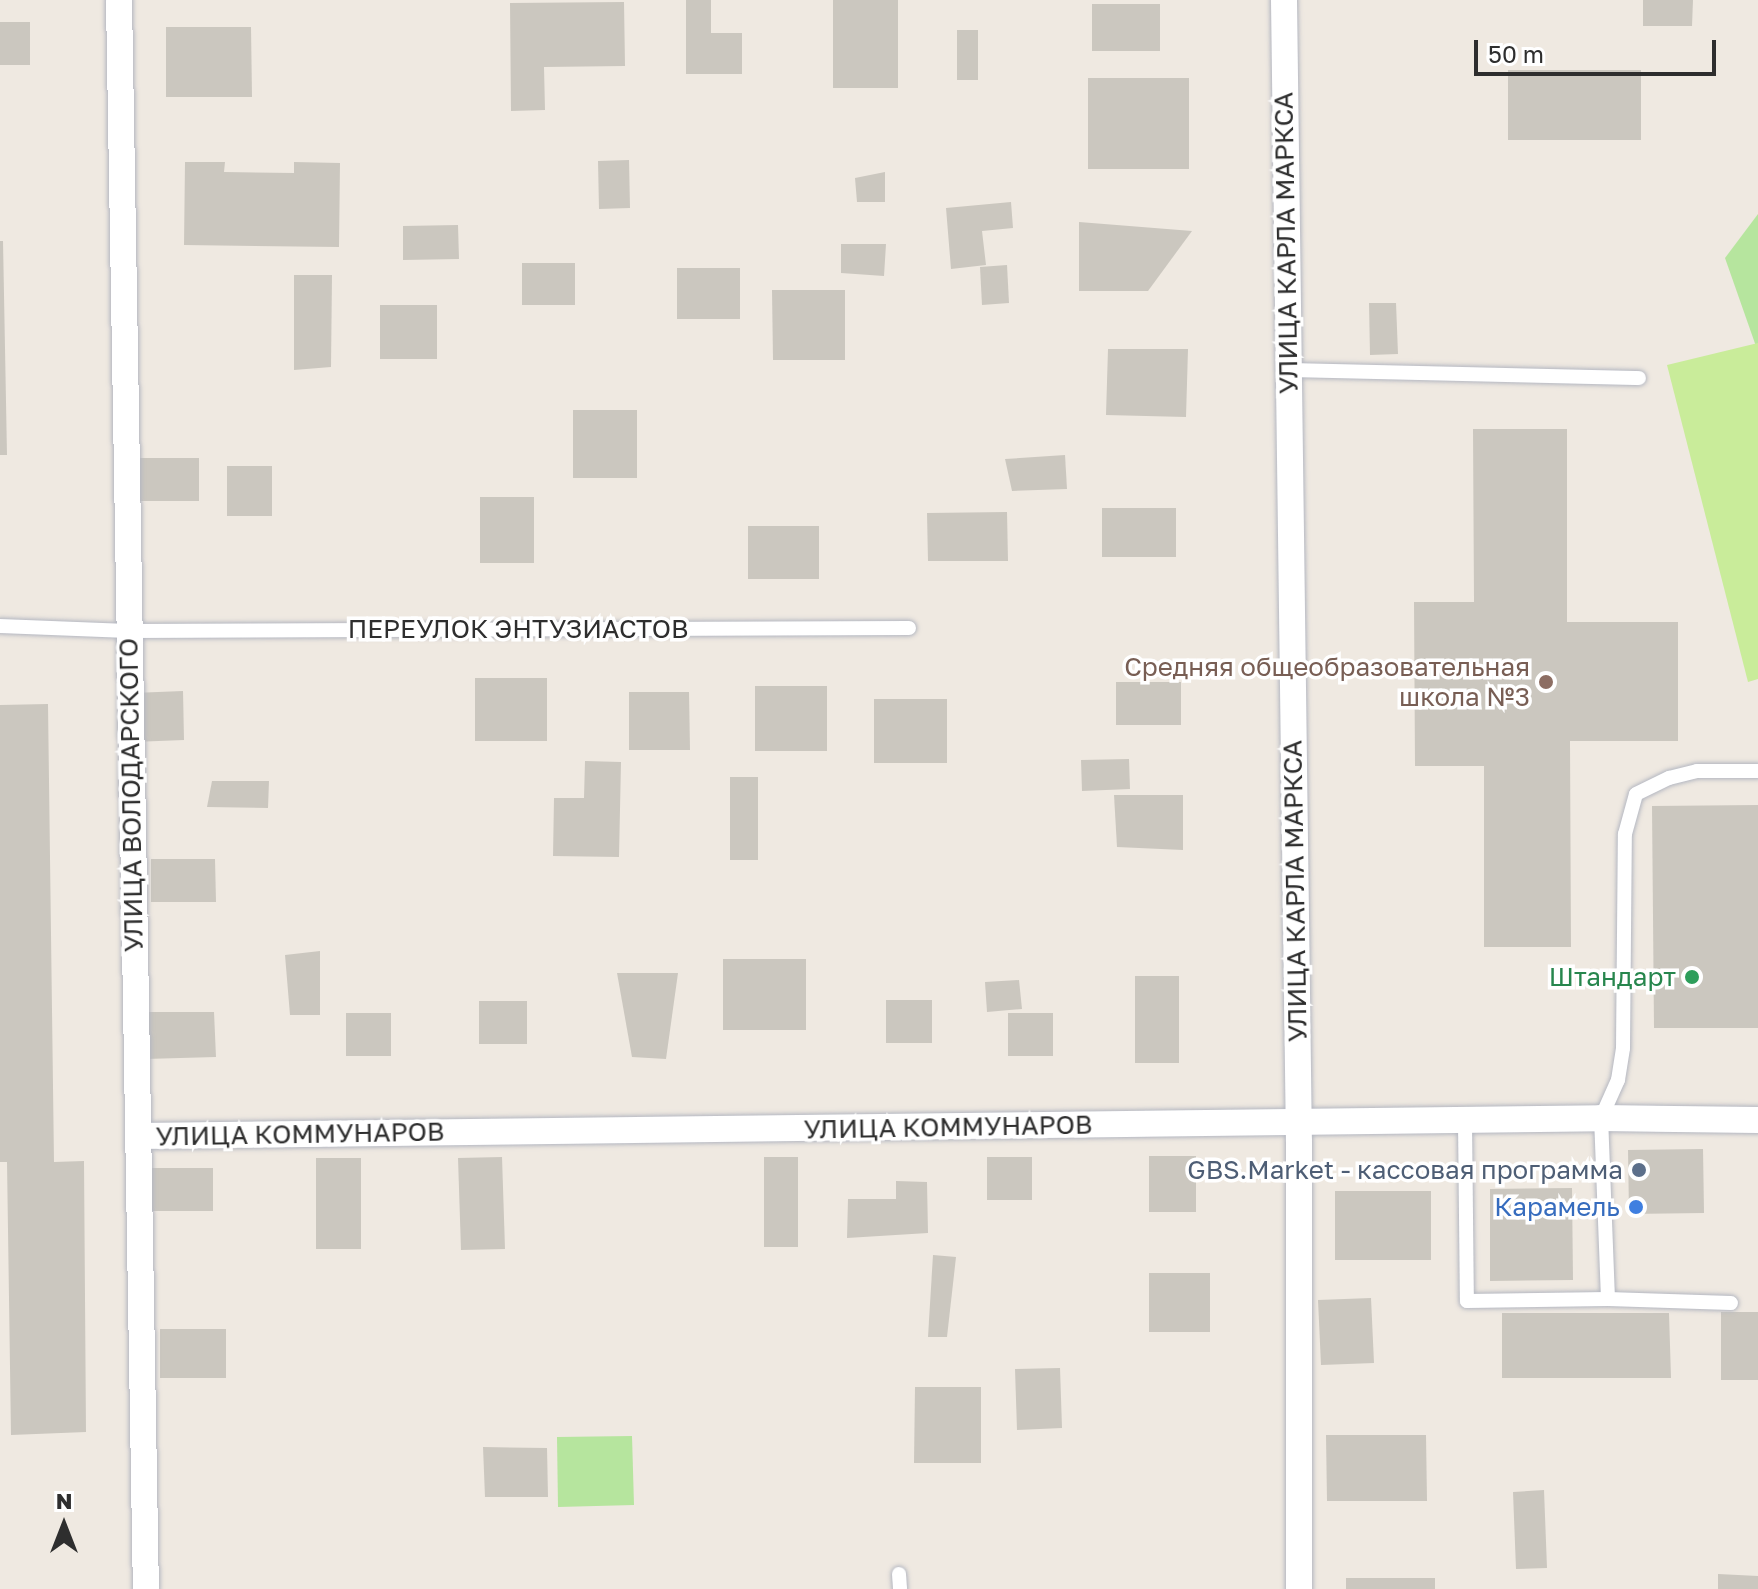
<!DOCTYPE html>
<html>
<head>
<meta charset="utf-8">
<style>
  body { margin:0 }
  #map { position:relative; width:1758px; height:1589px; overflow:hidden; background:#efe9e1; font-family:"Golos Text",sans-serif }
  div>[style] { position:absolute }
  .green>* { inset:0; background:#b6e59e }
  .pitch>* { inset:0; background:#c9ec9a }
  .building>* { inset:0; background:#cbc7bf }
  .roads { filter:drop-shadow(0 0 2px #b4b7c1) drop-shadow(0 0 2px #b4b7c1) }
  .service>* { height:14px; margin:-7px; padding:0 7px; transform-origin:7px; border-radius:7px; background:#fff }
  .minor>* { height:26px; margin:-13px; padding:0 13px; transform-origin:13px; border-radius:13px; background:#fff }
  .dots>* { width:22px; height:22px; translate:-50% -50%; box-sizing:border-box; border:4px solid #fff; border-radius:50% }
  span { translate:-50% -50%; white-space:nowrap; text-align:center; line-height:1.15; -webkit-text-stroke:7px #fff; paint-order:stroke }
  .street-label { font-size:26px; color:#2e2e2e }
  .education-label { font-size:26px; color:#785e54 }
  .right { translate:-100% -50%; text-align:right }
  .leisure-label { font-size:26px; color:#27864d }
  .service-label { font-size:26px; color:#4e5e75 }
  .shop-label { font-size:26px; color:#366cbe }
  .north { position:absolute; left:24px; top:1485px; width:80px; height:80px; -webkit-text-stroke:6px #fff; paint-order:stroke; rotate:0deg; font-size:22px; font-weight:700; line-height:32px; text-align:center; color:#2e2e2e }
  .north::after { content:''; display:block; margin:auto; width:28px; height:36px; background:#2e2e2e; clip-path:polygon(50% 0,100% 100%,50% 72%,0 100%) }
  .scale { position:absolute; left:1474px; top:40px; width:242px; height:36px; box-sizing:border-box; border:4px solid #2e2e2e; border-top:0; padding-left:10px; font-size:24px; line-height:28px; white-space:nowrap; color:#2e2e2e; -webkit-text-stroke:6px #fff; paint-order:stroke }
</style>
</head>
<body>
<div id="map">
  <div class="green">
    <div style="clip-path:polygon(1758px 214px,1758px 352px,1725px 258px)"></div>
    <div style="clip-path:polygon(632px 1436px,634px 1505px,558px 1507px,557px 1437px)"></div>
  </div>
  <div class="pitch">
    <div style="clip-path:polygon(1758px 343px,1758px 679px,1748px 682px,1667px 365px)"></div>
  </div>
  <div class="building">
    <div style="clip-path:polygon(686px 0,711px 0,711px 33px,742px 33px,742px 74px,686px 74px)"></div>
    <div style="clip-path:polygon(833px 0,898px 0,898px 88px,833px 88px)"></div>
    <div style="clip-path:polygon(1643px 0,1693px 0,1692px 26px,1643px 26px)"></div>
    <div style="clip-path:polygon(624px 2px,625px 66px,544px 67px,545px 110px,511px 111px,510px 3px)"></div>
    <div style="clip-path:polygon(1092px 4px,1160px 4px,1160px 51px,1092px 51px)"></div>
    <div style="clip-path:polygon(0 22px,30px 22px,30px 65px,0 65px)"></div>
    <div style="clip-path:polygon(166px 27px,251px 27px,252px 97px,166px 97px)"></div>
    <div style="clip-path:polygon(957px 30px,978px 30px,978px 80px,957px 80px)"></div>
    <div style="clip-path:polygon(1508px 70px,1641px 70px,1641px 140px,1508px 140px)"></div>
    <div style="clip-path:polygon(1088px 78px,1189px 78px,1189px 169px,1088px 169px)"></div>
    <div style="clip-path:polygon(629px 160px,630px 208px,599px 209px,598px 161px)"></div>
    <div style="clip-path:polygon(185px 162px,225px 162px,224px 172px,294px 173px,294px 162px,340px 163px,339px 247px,184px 245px)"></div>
    <div style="clip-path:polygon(885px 172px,885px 202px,857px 202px,855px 178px)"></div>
    <div style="clip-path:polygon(1011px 202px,1013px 228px,982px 231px,986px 265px,951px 269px,946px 208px)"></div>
    <div style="clip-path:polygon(1079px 222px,1192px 231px,1148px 291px,1079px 291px)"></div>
    <div style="clip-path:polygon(458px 225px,459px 259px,403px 260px,403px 226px)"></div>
    <div style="clip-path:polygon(0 241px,3px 241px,7px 455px,0 455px)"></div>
    <div style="clip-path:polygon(841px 244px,886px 244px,884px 276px,841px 273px)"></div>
    <div style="clip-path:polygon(522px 263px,575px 263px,575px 305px,522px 305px)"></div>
    <div style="clip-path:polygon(1007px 265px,1009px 303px,982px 305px,980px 267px)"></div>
    <div style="clip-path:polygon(677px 268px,740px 268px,740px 319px,677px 319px)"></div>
    <div style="clip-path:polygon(294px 275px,332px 275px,331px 367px,294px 370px)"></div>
    <div style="clip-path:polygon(772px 290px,845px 290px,845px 360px,773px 360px)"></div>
    <div style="clip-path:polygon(1369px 303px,1396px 303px,1398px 354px,1370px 355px)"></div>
    <div style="clip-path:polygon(380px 305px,437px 305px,437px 359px,380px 359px)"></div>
    <div style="clip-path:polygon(1108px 349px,1188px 349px,1186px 417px,1106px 415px)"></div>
    <div style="clip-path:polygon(573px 410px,637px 410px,637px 478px,573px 478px)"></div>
    <div style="clip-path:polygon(1473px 429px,1567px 429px,1567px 622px,1678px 622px,1678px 741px,1570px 741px,1571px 947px,1484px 947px,1484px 766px,1415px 766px,1414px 602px,1474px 602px)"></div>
    <div style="clip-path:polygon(1065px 455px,1067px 489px,1012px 491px,1005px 459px)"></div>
    <div style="clip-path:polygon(130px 458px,199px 458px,199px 501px,130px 501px)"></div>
    <div style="clip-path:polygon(227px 466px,272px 466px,272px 516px,227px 516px)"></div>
    <div style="clip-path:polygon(480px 497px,534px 497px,534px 563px,480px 563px)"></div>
    <div style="clip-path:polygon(1102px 508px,1176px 508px,1176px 557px,1102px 557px)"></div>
    <div style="clip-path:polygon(1007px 512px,1008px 561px,928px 561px,927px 513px)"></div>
    <div style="clip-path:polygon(748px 526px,819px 526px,819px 579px,748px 579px)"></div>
    <div style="clip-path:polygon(475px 678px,547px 678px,547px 741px,475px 741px)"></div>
    <div style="clip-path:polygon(1116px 682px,1181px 682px,1181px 725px,1116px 725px)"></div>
    <div style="clip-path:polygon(755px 686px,827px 686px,827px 751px,755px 751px)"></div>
    <div style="clip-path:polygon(183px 691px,184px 740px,133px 742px,133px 693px)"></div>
    <div style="clip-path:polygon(629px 692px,689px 692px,690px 750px,629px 750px)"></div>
    <div style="clip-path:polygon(874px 699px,947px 699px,947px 763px,874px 763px)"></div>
    <div style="clip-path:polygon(48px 704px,54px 1162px,84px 1161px,86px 1432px,11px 1435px,7px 1162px,0 1162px,0 705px)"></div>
    <div style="clip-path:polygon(1129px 759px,1130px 789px,1082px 791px,1081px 760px)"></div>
    <div style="clip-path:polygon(585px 761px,621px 762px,619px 857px,553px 856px,554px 798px,584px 798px)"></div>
    <div style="clip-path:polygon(730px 777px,758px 777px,758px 860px,730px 860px)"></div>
    <div style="clip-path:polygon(212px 781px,269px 781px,268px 808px,207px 807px)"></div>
    <div style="clip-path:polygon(1114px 795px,1183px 795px,1183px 850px,1117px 847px)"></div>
    <div style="clip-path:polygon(1758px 805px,1758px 1028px,1654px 1028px,1652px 806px)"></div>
    <div style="clip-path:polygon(151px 859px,215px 859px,216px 902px,151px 902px)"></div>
    <div style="clip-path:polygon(320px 951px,320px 1015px,290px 1015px,285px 955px)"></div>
    <div style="clip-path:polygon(723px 959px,806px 959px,806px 1030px,723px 1030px)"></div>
    <div style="clip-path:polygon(617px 973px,678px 973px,666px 1059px,632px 1057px)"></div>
    <div style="clip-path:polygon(1135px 976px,1179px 976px,1179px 1063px,1135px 1063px)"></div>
    <div style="clip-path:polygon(1019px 980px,1022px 1009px,987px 1012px,985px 982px)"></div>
    <div style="clip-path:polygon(886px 1000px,932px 1000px,932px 1043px,886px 1043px)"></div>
    <div style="clip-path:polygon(479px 1001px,527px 1001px,527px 1044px,479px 1044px)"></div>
    <div style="clip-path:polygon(143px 1012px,214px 1012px,216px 1057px,145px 1059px)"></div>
    <div style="clip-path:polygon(346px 1013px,391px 1013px,391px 1056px,346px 1056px)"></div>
    <div style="clip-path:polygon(1008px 1013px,1053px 1013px,1053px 1056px,1008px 1056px)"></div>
    <div style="clip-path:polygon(1703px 1149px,1704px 1213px,1629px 1214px,1628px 1150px)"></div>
    <div style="clip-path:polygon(1149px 1156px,1196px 1156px,1196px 1212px,1149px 1212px)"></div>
    <div style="clip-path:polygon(502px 1157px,505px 1249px,461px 1250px,458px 1158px)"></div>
    <div style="clip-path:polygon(764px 1157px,798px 1157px,798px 1247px,764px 1247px)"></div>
    <div style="clip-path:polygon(987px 1157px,1032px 1157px,1032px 1200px,987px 1200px)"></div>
    <div style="clip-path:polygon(316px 1158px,361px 1158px,361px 1249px,316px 1249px)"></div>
    <div style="clip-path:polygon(147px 1168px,213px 1168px,213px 1211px,147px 1211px)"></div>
    <div style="clip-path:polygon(896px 1181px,927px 1182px,928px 1233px,847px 1238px,848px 1199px,896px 1199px)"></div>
    <div style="clip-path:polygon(1572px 1188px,1573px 1280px,1490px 1281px,1490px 1189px)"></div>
    <div style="clip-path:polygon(1335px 1191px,1431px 1191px,1431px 1260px,1335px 1260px)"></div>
    <div style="clip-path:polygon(933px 1255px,956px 1257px,947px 1337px,928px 1337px)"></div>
    <div style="clip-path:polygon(1149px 1273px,1210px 1273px,1210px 1332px,1149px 1332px)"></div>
    <div style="clip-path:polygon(1371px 1298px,1374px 1363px,1321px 1365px,1318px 1300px)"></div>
    <div style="clip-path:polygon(1721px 1312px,1758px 1312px,1758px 1380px,1721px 1380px)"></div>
    <div style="clip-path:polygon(1502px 1313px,1669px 1313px,1671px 1378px,1502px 1378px)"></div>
    <div style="clip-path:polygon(160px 1329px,226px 1329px,226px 1378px,160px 1378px)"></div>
    <div style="clip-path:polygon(1060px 1368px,1062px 1428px,1017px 1430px,1015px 1369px)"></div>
    <div style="clip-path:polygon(915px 1387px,981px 1387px,981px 1463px,914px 1463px)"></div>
    <div style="clip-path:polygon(1326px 1435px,1426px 1435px,1427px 1501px,1327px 1501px)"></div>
    <div style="clip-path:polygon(483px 1447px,547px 1448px,548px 1497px,485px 1497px)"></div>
    <div style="clip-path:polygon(1544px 1490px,1547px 1568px,1516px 1569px,1513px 1492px)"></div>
    <div style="clip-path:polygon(1718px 1574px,1758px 1576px,1758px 1589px,1718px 1589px)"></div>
    <div style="clip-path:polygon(1346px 1578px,1435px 1578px,1435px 1589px,1346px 1589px)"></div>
  </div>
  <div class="roads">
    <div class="service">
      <div style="left:1286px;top:370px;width:353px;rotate:1.3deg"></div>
      <div style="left:0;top:626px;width:128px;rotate:2.2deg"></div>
      <div style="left:128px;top:631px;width:781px;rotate:-0.22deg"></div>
      <div style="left:1465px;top:1121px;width:180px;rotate:89.4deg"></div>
      <div style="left:1467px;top:1301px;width:141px;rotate:-0.8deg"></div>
      <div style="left:1608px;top:1299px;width:123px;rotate:1.9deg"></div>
      <div style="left:1608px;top:1299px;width:181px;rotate:-92.2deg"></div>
      <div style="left:1601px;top:1118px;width:42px;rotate:-65.9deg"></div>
      <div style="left:1618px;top:1080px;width:32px;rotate:-81deg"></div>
      <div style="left:1623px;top:1048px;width:214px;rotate:-89.5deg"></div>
      <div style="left:1625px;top:834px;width:41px;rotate:-74.6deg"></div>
      <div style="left:1636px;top:794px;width:37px;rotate:-26deg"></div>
      <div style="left:1669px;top:778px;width:29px;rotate:-14deg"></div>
      <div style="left:1697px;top:771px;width:61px"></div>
      <div style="left:899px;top:1574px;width:15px;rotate:86deg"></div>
    </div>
    <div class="minor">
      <div style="left:119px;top:0;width:1589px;rotate:89.03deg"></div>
      <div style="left:1284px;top:0;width:1142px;rotate:89.25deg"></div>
      <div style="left:1299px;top:1142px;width:447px;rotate:90deg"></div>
      <div style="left:138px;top:1136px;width:1463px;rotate:-0.7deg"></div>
      <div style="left:1601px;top:1118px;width:157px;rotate:0.7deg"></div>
    </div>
  </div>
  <div class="dots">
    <div style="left:1546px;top:682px;background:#8d6e63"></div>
    <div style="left:1692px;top:977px;background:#2e9e5b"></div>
    <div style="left:1639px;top:1170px;background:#5c6f8a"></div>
    <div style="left:1636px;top:1207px;background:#3f7fe0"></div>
  </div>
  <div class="street-label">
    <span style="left:1286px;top:243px;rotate:-91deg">УЛИЦА КАРЛА МАРКСА</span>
    <span style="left:518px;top:629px">ПЕРЕУЛОК ЭНТУЗИАСТОВ</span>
    <span style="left:131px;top:795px;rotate:-91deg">УЛИЦА ВОЛОДАРСКОГО</span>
    <span style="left:1295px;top:891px;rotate:-91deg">УЛИЦА КАРЛА МАРКСА</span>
    <span style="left:948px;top:1127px;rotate:-1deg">УЛИЦА КОММУНАРОВ</span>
    <span style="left:300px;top:1134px;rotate:-1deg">УЛИЦА КОММУНАРОВ</span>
  </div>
  <div class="education-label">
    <span class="right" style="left:1530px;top:682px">Средняя общеобразовательная<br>школа №3</span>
  </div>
  <div class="leisure-label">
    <span class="right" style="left:1676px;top:977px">Штандарт</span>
  </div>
  <div class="service-label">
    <span class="right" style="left:1623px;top:1170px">GBS.Market - кассовая программа</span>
  </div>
  <div class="shop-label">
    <span class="right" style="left:1620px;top:1207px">Карамель</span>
  </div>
  <div class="north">N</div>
  <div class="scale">50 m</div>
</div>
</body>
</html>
